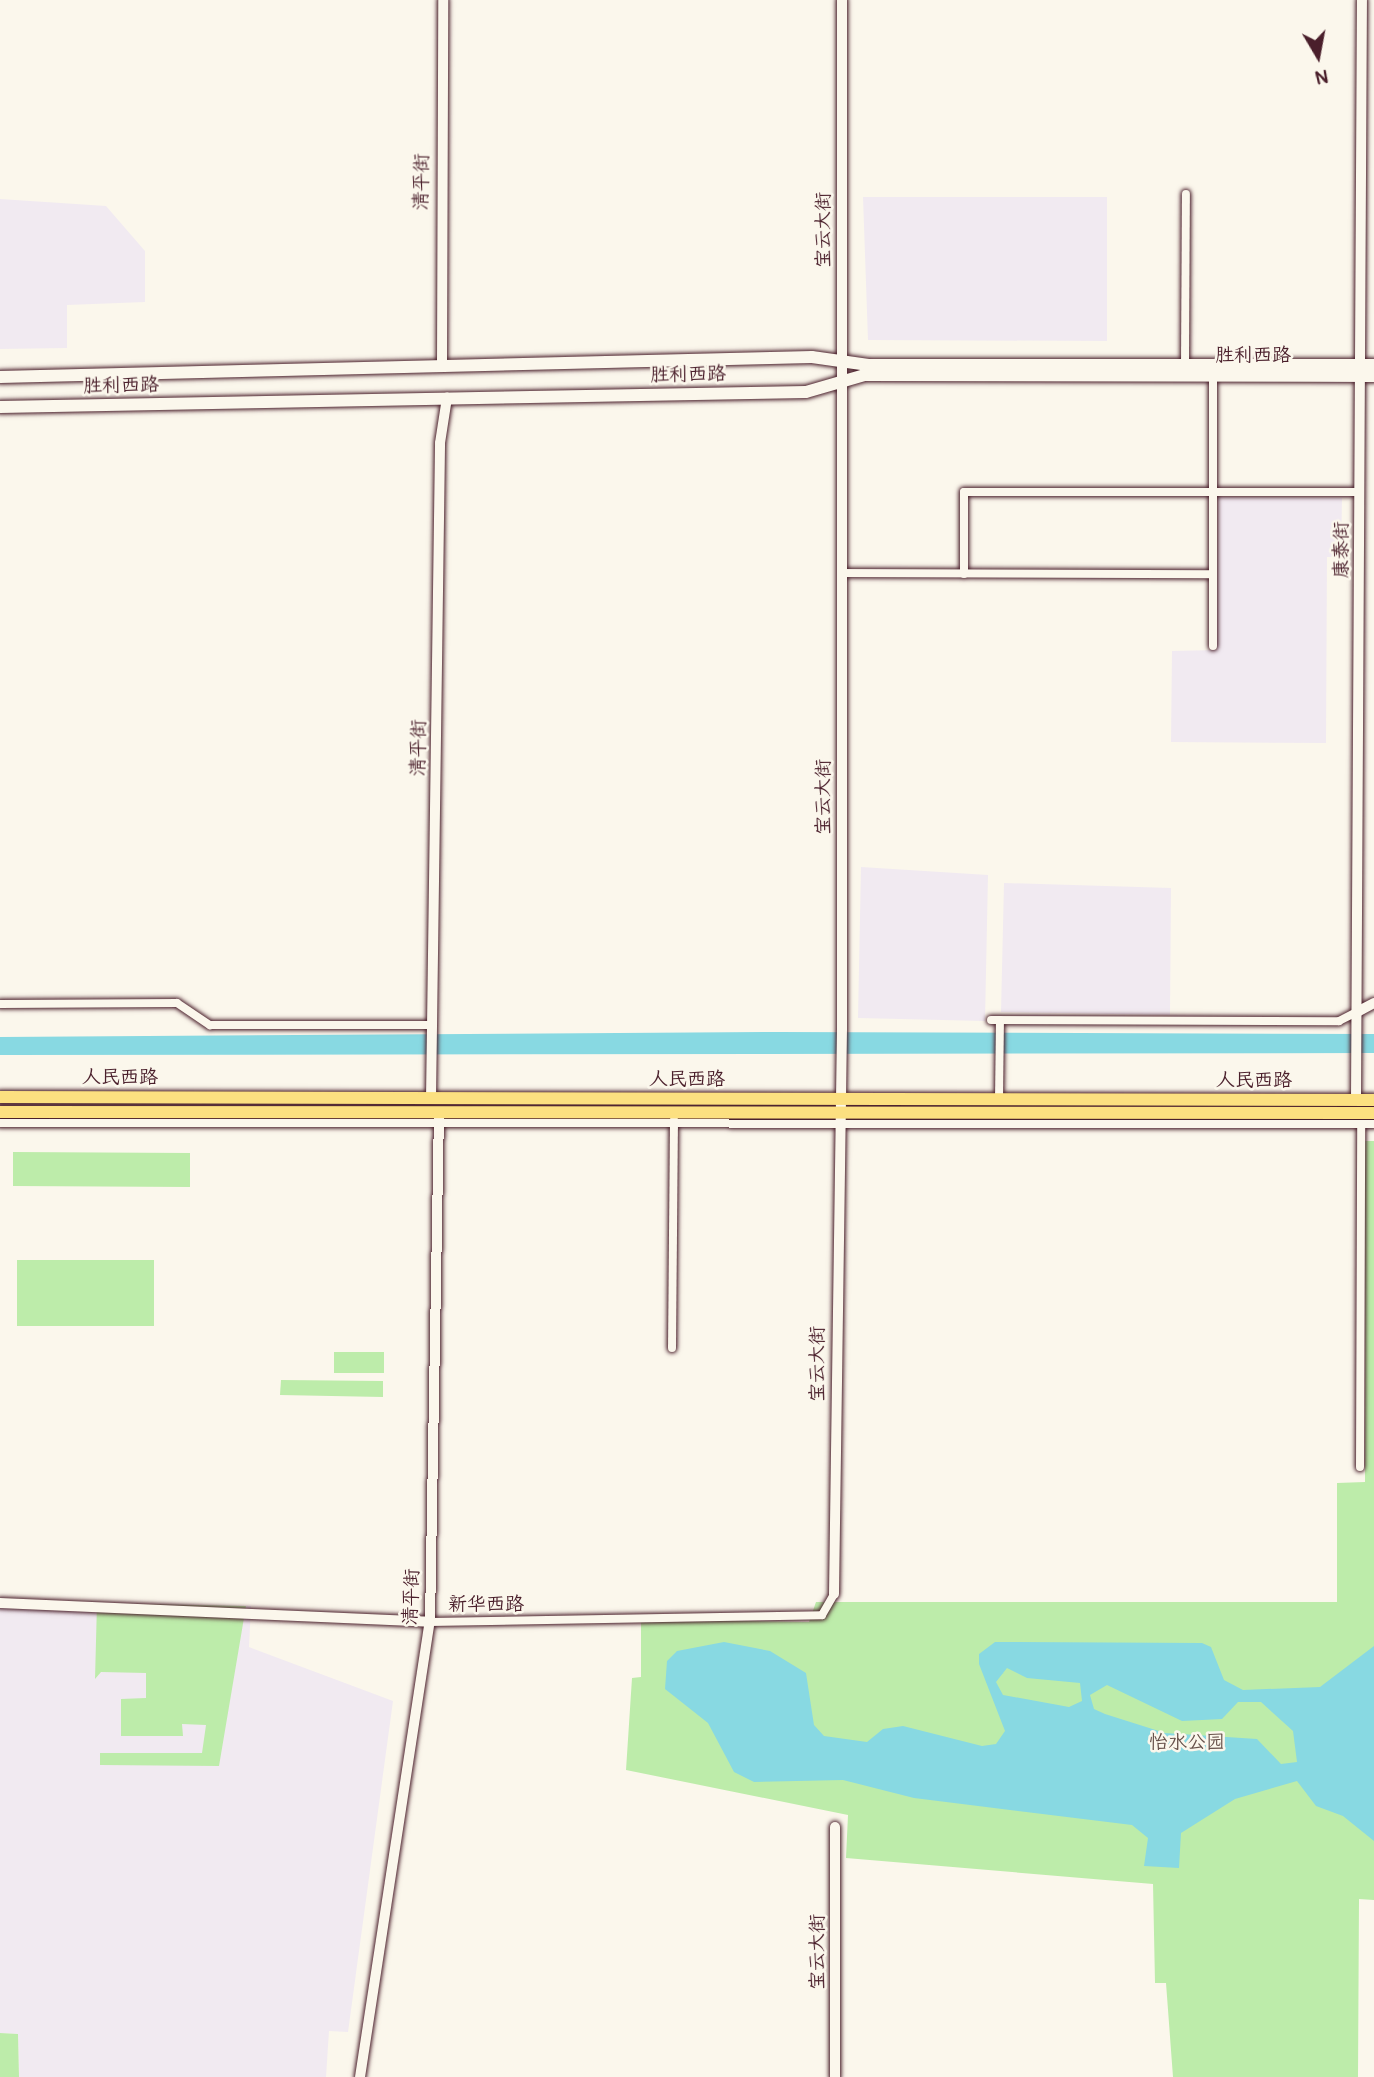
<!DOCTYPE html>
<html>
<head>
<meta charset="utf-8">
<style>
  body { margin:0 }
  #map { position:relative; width:1374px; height:2077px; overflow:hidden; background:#fbf7ec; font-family:Pangolin,"LXGW WenKai TC",sans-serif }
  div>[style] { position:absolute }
  .built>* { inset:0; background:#f1eaf1 }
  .green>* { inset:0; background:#bdecaa }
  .water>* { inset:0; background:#88d9e2 }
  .roads { filter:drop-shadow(0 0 2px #4a1f2b) drop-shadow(0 0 2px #4a1f2b) }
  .minor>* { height:8px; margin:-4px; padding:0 4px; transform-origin:4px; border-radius:4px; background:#fbf7ec }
  .tertiary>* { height:10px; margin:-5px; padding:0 5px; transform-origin:5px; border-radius:5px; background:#fbf7ec }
  .secondary>* { height:12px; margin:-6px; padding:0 6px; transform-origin:6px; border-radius:6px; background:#fbf7ec }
  .primary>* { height:12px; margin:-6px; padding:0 6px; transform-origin:6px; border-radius:6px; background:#fce080 }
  span { translate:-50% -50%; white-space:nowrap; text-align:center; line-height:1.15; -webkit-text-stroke:5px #fbf7ec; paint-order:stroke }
  .street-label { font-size:19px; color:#4a1f2b }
  .park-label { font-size:19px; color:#67524b }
  .north { position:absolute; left:1283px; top:21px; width:70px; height:70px; -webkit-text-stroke:5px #fbf7ec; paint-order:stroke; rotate:170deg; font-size:19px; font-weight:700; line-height:28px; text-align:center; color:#4a1f2b }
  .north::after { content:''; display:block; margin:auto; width:24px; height:32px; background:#4a1f2b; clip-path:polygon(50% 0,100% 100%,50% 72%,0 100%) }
</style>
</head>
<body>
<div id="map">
  <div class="built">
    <div style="clip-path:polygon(863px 197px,1107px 197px,1107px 341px,868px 340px)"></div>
    <div style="clip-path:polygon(0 199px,106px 206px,145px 251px,145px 302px,67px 305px,67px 348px,0 349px)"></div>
    <div style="clip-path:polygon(1218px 497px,1342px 498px,1341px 557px,1327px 557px,1326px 743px,1171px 742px,1172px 651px,1217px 650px)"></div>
    <div style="clip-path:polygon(861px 867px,988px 875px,985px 1021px,858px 1018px)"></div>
    <div style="clip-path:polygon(1004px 883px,1171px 888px,1170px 1015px,1001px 1012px)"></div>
    <div style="clip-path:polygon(0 1601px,251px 1606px,249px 1647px,393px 1701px,348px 2032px,329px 2031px,326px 2077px,19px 2077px,18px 2034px,0 2033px)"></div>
  </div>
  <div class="green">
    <div style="clip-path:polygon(1365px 1141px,1374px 1141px,1374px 1900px,1359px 1899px,1358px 2077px,1173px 2077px,1166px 1983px,1155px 1983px,1153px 1884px,846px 1858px,848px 1815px,626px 1770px,632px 1678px,641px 1677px,641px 1619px,809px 1622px,816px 1602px,1337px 1602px,1337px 1483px,1365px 1482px)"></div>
    <div style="clip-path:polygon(13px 1152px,190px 1153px,190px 1187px,13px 1186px)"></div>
    <div style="clip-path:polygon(17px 1260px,154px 1260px,154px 1326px,17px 1326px)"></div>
    <div style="clip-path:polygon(334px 1352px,384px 1352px,384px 1373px,334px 1373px)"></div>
    <div style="clip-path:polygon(281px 1380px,383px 1381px,383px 1397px,280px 1395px)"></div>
    <div style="clip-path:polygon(97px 1603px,246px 1606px,219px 1766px,100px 1765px,100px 1753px,202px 1753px,206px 1725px,182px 1724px,183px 1736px,121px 1736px,121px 1699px,146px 1698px,146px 1673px,101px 1672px,95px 1679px)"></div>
    <div style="clip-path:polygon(0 2033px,18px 2034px,19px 2077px,0 2077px)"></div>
  </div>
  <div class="water">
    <div style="clip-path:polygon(778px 1032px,1374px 1034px,1374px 1053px,0 1055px,0 1037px)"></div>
    <div style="clip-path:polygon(evenodd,724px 1642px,770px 1651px,806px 1673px,814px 1725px,824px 1736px,867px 1742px,883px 1729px,903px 1726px,982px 1746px,996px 1744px,1005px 1731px,979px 1664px,979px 1654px,995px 1642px,1202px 1643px,1211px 1647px,1224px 1680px,1243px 1690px,1320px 1687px,1374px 1646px,1374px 1841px,1343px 1816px,1316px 1806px,1297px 1781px,1235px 1799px,1181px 1833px,1179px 1868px,1144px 1866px,1148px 1838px,1132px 1825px,914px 1798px,843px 1780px,754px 1782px,734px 1772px,708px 1723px,665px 1689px,667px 1661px,677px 1651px,724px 1642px,1007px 1668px,1027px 1678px,1080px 1683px,1082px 1701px,1069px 1707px,1003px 1695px,996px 1682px,1007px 1668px,724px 1642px,1107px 1685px,1182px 1721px,1222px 1719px,1238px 1702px,1261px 1702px,1293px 1731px,1297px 1762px,1281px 1764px,1257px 1739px,1165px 1733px,1105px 1714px,1094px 1709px,1090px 1695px,1107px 1685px)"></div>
  </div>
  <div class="roads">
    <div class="minor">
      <div style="left:1185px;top:365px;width:171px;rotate:-89.7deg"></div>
      <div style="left:841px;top:573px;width:372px;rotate:0.2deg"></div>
      <div style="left:964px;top:574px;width:82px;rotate:-90deg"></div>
      <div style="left:964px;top:492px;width:396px"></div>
      <div style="left:1213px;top:646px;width:270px;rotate:-90deg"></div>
      <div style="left:0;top:1004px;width:177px;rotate:-0.3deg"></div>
      <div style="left:177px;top:1003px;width:40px;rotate:34deg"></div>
      <div style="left:210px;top:1025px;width:223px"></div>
      <div style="left:991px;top:1020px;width:348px;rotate:0.2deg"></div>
      <div style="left:1339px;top:1021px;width:20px;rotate:-27deg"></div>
      <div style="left:999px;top:1099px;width:79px;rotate:-89.3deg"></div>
      <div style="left:0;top:1123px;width:1374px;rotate:0.04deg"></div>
      <div style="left:672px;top:1348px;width:228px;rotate:-89.5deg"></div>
      <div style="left:1360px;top:1467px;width:343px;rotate:-89.8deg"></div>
      <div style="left:430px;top:1622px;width:392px;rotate:-1deg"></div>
      <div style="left:822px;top:1615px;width:24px;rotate:-60deg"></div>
    </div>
    <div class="tertiary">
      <div style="left:442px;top:364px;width:364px;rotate:-89.8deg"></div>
      <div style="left:1357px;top:1012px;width:19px;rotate:-28deg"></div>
      <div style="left:431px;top:1099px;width:656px;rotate:-89.21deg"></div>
      <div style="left:440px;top:443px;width:46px;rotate:-81.2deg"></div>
      <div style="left:1356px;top:1100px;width:1100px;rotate:-89.69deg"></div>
      <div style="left:834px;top:1594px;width:565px;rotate:-89.19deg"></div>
      <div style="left:842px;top:1029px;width:1029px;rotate:-90deg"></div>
      <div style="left:0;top:1603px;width:430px;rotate:2.5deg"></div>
      <div style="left:360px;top:2077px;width:460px;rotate:-81.3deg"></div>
      <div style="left:430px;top:1622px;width:510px;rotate:-88.99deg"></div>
      <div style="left:835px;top:2077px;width:250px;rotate:-90deg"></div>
    </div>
    <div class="secondary">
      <div style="left:0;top:377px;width:812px;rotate:-1.41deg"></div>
      <div style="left:812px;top:357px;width:57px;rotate:8.1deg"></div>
      <div style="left:868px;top:365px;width:506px"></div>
      <div style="left:0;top:407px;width:806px;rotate:-1.07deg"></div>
      <div style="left:806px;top:392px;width:61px;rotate:-16.1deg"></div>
      <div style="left:865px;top:375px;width:509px;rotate:0.11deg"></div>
    </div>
    <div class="primary">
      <div style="left:0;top:1097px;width:1374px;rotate:0.13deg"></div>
      <div style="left:0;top:1112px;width:1374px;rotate:0.04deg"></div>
    </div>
  </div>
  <div class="street-label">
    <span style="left:422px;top:182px;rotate:-89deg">清平街</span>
    <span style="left:824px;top:230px;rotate:-90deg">宝云大街</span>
    <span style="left:1253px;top:356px">胜利西路</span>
    <span style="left:688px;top:375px;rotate:-1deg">胜利西路</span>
    <span style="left:121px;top:386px;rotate:-1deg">胜利西路</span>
    <span style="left:1342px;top:550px;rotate:-90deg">康泰街</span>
    <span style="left:419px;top:748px;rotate:-89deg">清平街</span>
    <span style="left:824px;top:797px;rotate:-90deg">宝云大街</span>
    <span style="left:120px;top:1078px">人民西路</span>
    <span style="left:687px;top:1080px">人民西路</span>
    <span style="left:1254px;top:1081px">人民西路</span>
    <span style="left:818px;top:1364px;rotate:-90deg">宝云大街</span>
    <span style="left:412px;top:1597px;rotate:-88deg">清平街</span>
    <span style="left:486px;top:1605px">新华西路</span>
    <span style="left:818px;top:1952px;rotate:-90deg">宝云大街</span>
  </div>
  <div class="park-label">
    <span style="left:1187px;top:1743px">怡水公园</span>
  </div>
  <div class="north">N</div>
</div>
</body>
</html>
